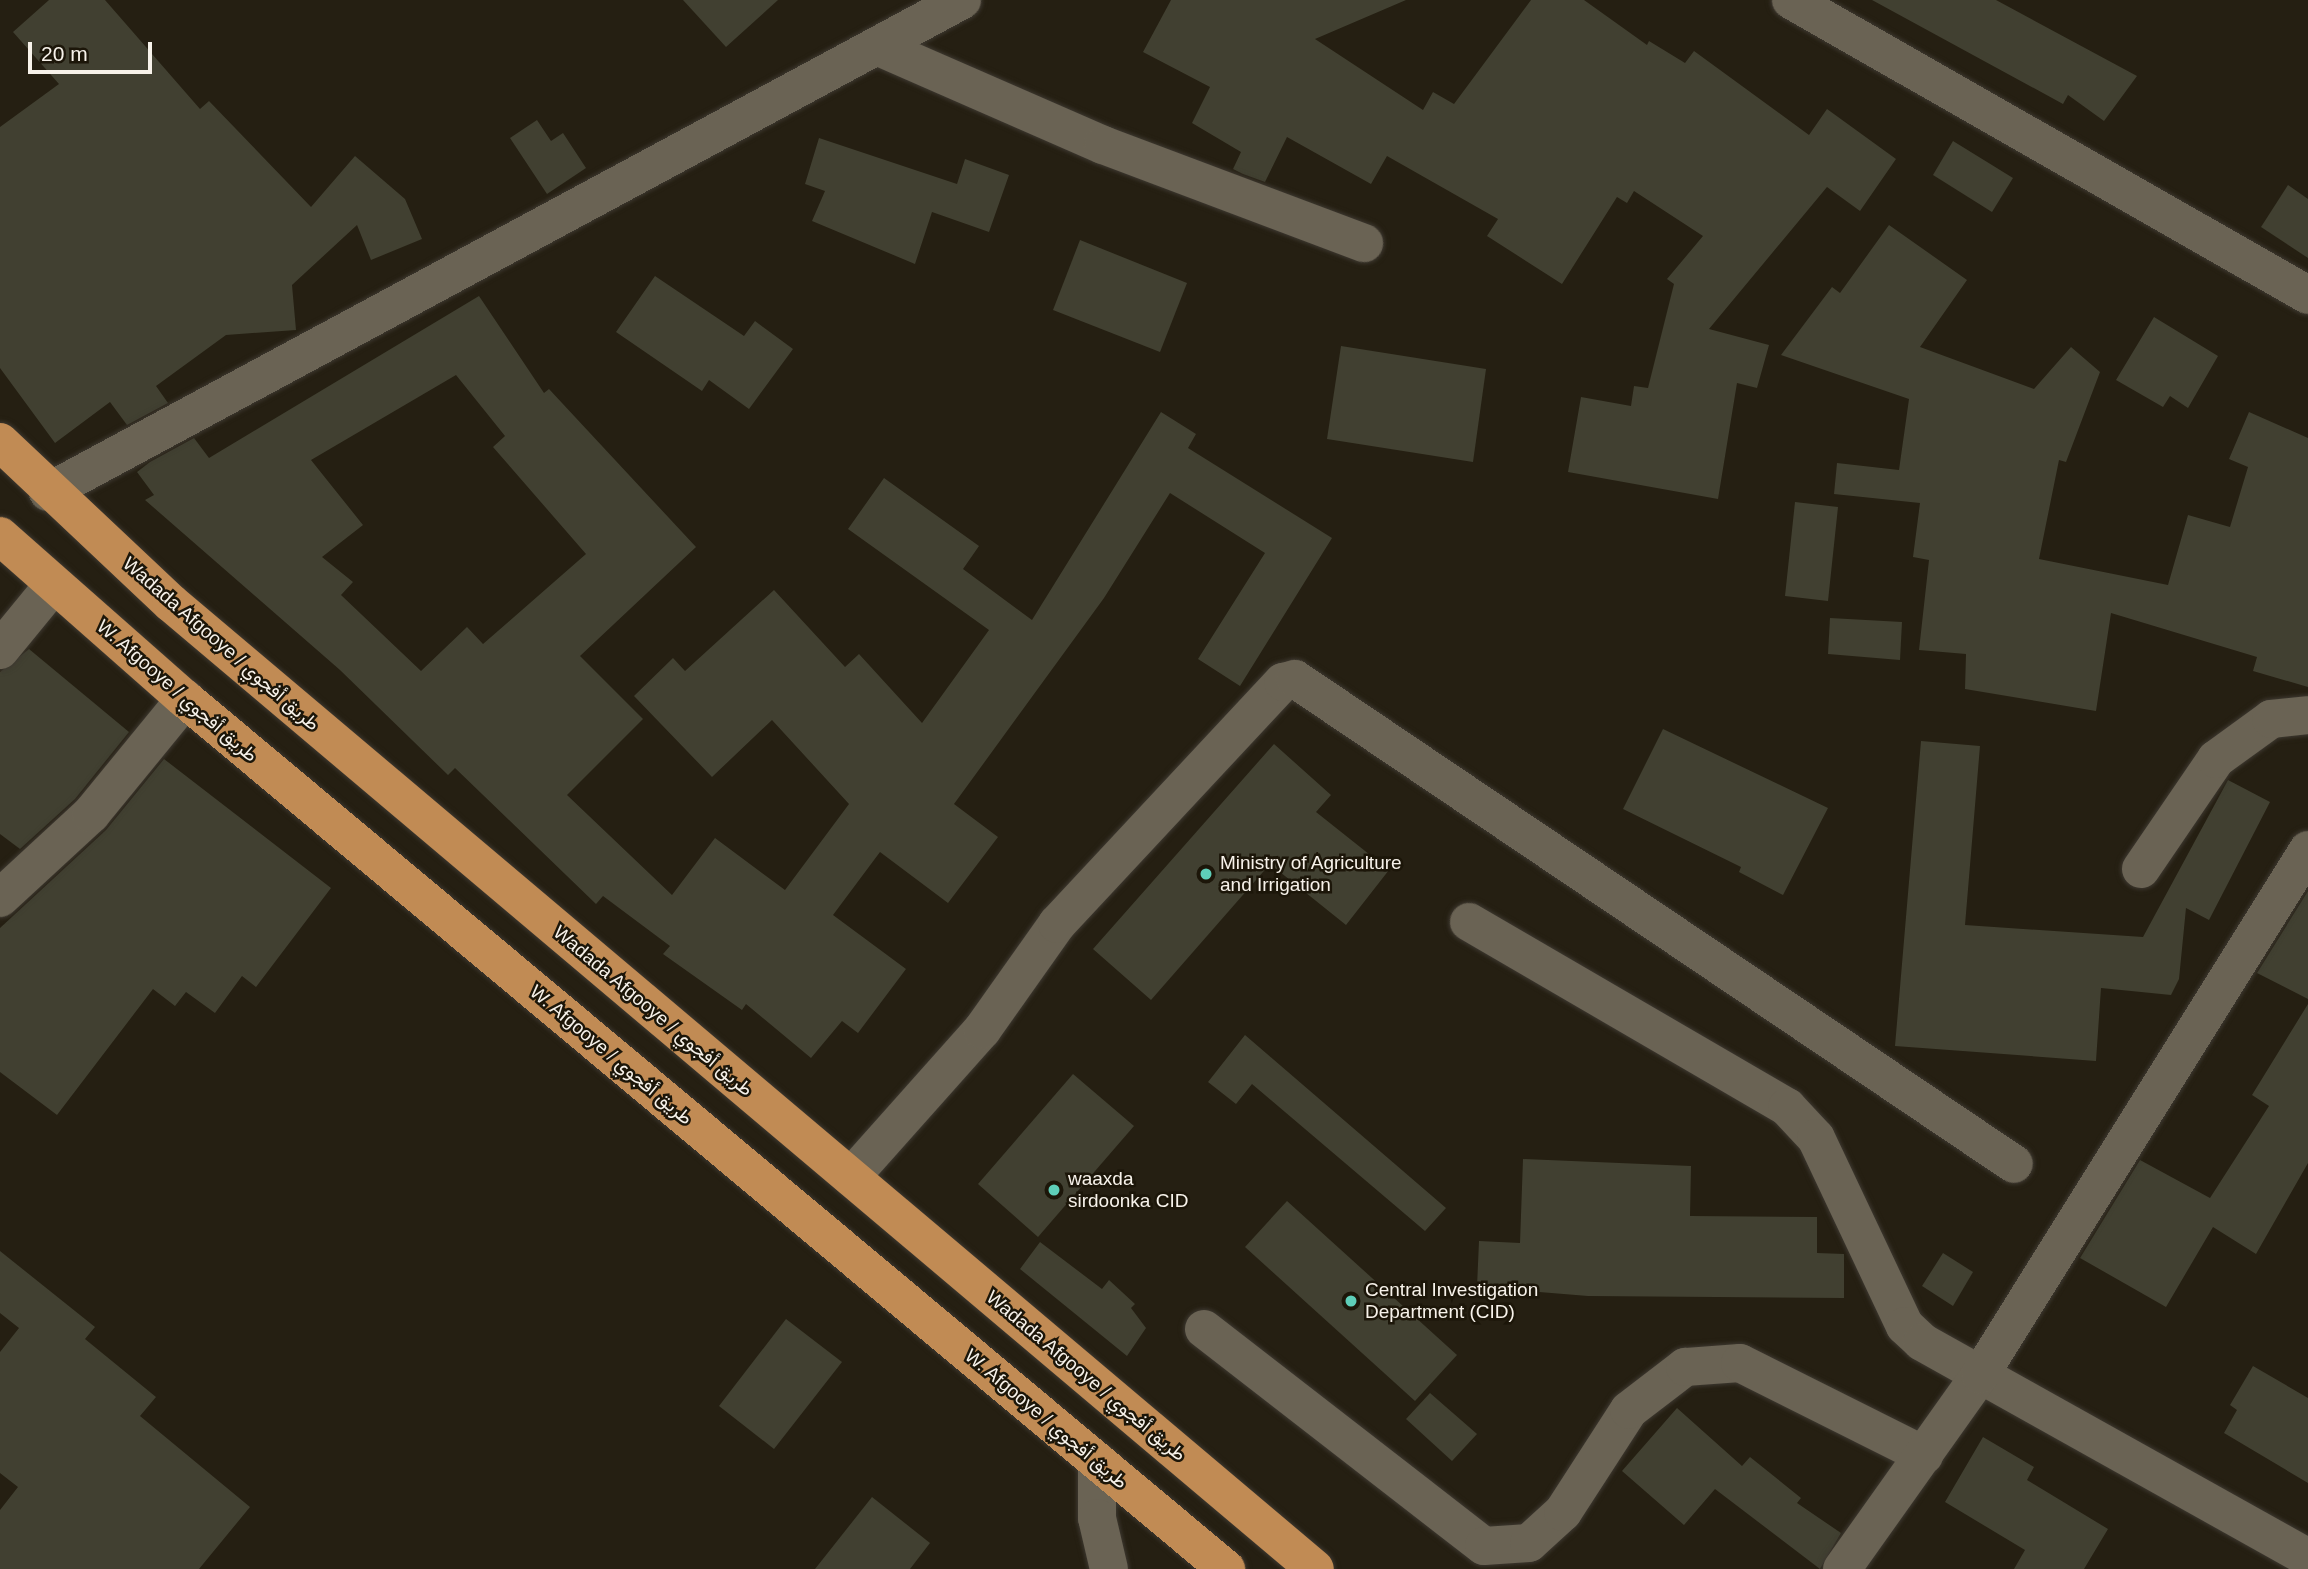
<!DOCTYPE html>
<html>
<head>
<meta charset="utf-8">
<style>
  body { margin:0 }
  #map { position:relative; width:2308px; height:1569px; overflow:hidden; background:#251f12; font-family:Helvetica,Vazirmatn,sans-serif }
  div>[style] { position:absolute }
  .building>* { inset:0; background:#414031 }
  .roads { filter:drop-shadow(0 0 2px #3d3830) drop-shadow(0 0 2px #3d3830) }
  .minor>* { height:38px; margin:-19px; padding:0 19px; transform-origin:19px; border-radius:19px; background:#6a6354 }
  .highway>* { height:38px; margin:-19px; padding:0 19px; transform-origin:19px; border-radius:19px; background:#c18b54 }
  .dots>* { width:19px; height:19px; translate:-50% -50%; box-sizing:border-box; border:4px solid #1c1609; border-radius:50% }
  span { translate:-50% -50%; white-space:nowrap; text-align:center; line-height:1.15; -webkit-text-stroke:5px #1c1609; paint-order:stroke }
  .street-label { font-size:19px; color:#f7f2ea }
  .poi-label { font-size:19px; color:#f7f2ea }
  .left { translate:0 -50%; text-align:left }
  .scale { position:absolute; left:28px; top:42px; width:124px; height:32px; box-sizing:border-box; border:4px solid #f7f2ea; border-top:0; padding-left:9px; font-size:21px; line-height:24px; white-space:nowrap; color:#f7f2ea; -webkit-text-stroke:5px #1c1609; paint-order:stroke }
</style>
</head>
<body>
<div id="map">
  <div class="building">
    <div style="clip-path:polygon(49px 0,105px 0,200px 109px,209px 101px,311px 207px,355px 156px,405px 199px,422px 239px,371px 260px,357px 225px,292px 285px,296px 330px,226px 335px,156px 386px,168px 403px,127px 425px,110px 402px,55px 443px,0 368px,0 127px,59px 84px,13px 32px)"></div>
    <div style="clip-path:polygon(683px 0,778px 0,726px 47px)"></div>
    <div style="clip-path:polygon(1171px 0,1406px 0,1315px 39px,1423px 110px,1433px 92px,1454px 104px,1531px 0,1584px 0,1647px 45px,1649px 41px,1685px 63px,1694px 51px,1809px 135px,1827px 109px,1896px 159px,1860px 211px,1827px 187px,1709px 329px,1769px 345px,1757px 388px,1737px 383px,1718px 499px,1568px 472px,1581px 397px,1631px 406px,1634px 386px,1648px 388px,1674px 284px,1667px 279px,1703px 236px,1634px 191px,1627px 203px,1617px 197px,1562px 284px,1487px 236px,1498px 219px,1387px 156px,1371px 184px,1287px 137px,1265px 182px,1243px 174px,1233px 169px,1241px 152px,1192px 123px,1210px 87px,1143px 52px)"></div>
    <div style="clip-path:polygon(1872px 0,1996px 0,2137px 76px,2104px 121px,2068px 95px,2063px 104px)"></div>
    <div style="clip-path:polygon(537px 120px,551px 141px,563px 133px,586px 168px,547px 194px,510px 138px)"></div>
    <div style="clip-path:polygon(819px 138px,957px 184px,965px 159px,1009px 175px,989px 232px,932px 212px,915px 264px,812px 221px,825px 191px,805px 184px)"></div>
    <div style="clip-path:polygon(1953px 141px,2013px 178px,1992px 212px,1933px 175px)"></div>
    <div style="clip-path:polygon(2288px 185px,2308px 199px,2308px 258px,2261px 227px)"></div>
    <div style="clip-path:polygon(1889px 225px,1967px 280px,1920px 347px,2034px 389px,2071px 347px,2100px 372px,2066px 462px,2059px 460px,2039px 559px,2168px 585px,2188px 515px,2230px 527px,2248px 467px,2229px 459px,2249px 412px,2308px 438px,2308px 687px,2253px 671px,2257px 657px,2111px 613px,2096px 711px,1965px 689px,1966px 654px,1919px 650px,1929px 560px,1913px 557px,1920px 503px,1834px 494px,1837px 463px,1899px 470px,1909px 399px,1781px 355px,1832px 287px,1840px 293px)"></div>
    <div style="clip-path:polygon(1080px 240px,1187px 283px,1160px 352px,1053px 310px)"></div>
    <div style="clip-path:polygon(655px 276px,744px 336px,755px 321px,793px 349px,749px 409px,709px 380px,702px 391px,616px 332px)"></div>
    <div style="clip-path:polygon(evenodd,479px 296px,544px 393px,549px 389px,696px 547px,580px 656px,643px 719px,567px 795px,672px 895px,715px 838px,785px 890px,849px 804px,772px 720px,712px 777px,634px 696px,673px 658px,685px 671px,774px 590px,845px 667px,859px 654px,922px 723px,989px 630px,848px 529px,884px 478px,979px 546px,963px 569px,1032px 620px,1161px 412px,1196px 434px,1188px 448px,1332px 538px,1240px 686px,1198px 659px,1265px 553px,1170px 493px,1104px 598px,954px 804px,998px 837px,948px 903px,880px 852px,833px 915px,906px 969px,858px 1033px,842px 1021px,811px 1058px,746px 1004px,742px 1010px,663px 954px,670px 946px,603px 896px,596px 904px,455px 768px,448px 775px,340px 670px,145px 500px,154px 495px,137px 472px,150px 462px,194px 438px,209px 458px,479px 296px,456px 375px,505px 436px,493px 447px,586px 554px,483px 644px,467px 627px,421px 671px,341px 595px,353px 582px,322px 557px,363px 525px,311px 460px,456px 375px)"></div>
    <div style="clip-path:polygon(2154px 317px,2218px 356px,2188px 408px,2170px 396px,2163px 407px,2116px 380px)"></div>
    <div style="clip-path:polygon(1341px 346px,1486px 369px,1473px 462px,1327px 439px)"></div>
    <div style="clip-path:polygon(1795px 502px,1838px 507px,1828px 601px,1785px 596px)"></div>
    <div style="clip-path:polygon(1830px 618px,1902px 622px,1900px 660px,1828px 654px)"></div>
    <div style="clip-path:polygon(29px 649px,129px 732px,75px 799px,20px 849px,0 834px,0 672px)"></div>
    <div style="clip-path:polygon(1663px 729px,1828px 808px,1783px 895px,1739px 872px,1741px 867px,1623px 809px)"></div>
    <div style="clip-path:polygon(1921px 741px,1980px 746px,1965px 925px,2143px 937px,2228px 780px,2270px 802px,2209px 920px,2186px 908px,2179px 979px,2171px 995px,2101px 988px,2096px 1061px,1895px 1046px)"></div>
    <div style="clip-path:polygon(1274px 744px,1331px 795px,1316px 812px,1389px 870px,1346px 925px,1270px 864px,1151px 1000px,1093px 949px)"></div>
    <div style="clip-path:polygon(164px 759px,331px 888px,256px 987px,242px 976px,215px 1013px,186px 992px,175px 1006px,153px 989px,57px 1115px,0 1072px,0 928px,106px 830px)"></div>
    <div style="clip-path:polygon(2308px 891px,2308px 999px,2257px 973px)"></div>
    <div style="clip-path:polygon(2308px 1004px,2308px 1163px,2256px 1254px,2213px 1227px,2166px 1307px,2080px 1258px,2140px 1160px,2210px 1198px,2269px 1106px,2252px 1095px)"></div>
    <div style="clip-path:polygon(1245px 1035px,1446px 1208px,1425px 1231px,1252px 1084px,1236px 1104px,1208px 1082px)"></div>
    <div style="clip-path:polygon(1073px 1074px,1134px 1126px,1038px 1237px,978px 1184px)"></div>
    <div style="clip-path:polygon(1523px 1159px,1691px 1166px,1690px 1216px,1817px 1217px,1817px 1253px,1844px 1254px,1844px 1298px,1588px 1296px,1477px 1287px,1479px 1241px,1520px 1243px)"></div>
    <div style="clip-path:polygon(1287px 1201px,1457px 1355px,1415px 1401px,1245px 1247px)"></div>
    <div style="clip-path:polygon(1040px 1242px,1102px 1289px,1109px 1280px,1135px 1304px,1131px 1308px,1146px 1328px,1127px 1356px,1020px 1269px)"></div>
    <div style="clip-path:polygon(0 1251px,95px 1327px,85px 1339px,156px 1397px,140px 1416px,250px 1507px,199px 1569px,0 1569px,0 1510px,18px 1487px,0 1473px,0 1352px,19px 1328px,0 1313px)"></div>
    <div style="clip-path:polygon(1943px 1253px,1973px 1272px,1953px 1306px,1922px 1286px)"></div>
    <div style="clip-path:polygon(786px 1319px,842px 1362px,774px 1449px,719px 1406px)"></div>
    <div style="clip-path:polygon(2253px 1366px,2308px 1398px,2308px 1483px,2224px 1433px,2237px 1410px,2230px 1405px)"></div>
    <div style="clip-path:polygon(1430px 1393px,1477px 1434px,1452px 1461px,1406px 1419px)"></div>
    <div style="clip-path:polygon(1677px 1408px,1742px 1466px,1750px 1457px,1801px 1498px,1797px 1503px,1841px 1533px,1820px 1569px,1715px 1489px,1684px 1525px,1622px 1471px)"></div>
    <div style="clip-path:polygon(1983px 1437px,2034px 1467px,2027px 1480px,2108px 1529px,2084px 1569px,2014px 1569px,2025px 1550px,1945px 1502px)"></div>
    <div style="clip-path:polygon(872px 1497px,930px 1543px,910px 1569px,815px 1569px)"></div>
  </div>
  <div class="roads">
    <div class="minor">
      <div style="left:1791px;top:0;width:595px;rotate:29.71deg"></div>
      <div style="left:881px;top:48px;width:242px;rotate:23.6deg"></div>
      <div style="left:1103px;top:145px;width:279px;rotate:20.6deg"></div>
      <div style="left:48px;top:492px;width:1038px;rotate:-28.29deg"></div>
      <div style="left:0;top:650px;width:85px;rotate:-50.7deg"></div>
      <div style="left:2141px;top:869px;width:133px;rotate:-55.7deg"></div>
      <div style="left:2216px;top:759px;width:68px;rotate:-36deg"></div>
      <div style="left:2271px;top:719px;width:37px;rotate:-6deg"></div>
      <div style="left:0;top:898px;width:124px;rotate:-42.7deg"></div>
      <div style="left:91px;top:814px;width:149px;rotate:-50.7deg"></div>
      <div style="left:1469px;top:922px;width:368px;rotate:30.2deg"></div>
      <div style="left:1787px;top:1107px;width:42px;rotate:46.9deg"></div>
      <div style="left:1816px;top:1138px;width:208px;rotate:64.7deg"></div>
      <div style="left:1905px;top:1326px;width:23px;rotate:43deg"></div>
      <div style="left:1922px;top:1342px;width:442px;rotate:29.2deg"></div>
      <div style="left:851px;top:1177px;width:197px;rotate:-48.3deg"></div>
      <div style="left:982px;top:1030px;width:130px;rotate:-54.7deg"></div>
      <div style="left:1057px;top:924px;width:331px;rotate:-47deg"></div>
      <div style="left:1283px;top:682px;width:12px;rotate:-14deg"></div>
      <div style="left:1295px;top:679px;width:867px;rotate:34deg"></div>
      <div style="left:1204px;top:1329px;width:354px;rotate:37.8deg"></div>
      <div style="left:1484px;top:1546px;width:45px;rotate:-3.8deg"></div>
      <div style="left:1529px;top:1543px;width:46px;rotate:-42.4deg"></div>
      <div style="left:1563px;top:1512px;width:121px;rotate:-57.1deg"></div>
      <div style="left:1629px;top:1410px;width:71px;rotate:-37.5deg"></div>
      <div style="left:1685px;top:1367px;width:55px;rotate:-4.2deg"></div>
      <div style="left:1740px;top:1363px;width:206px;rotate:26.6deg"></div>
      <div style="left:1097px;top:1461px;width:57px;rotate:90deg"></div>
      <div style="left:1097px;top:1518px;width:52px;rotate:76.8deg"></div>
      <div style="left:1842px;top:1569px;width:238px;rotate:-54.6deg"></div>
      <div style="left:1980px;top:1375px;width:619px;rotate:-58deg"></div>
    </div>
    <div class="highway">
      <div style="left:0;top:442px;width:235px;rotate:43.3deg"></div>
      <div style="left:171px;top:603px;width:1497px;rotate:40.18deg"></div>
      <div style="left:0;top:536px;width:247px;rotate:41.4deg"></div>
      <div style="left:185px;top:699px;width:1357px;rotate:39.89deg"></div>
    </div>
  </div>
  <div class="dots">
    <div style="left:1206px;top:874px;background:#5eceb8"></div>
    <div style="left:1054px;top:1190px;background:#5eceb8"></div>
    <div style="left:1351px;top:1301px;background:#5eceb8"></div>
  </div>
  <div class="street-label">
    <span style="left:221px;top:644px;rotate:41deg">Wadada Afgooye / طريق أفجوي</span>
    <span style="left:177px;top:691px;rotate:41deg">W. Afgooye / طريق أفجوي</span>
    <span style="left:653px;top:1011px;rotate:40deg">Wadada Afgooye / طريق أفجوي</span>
    <span style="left:611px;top:1055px;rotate:40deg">W. Afgooye / طريق أفجوي</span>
    <span style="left:1086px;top:1376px;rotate:40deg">Wadada Afgooye / طريق أفجوي</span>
    <span style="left:1046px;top:1419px;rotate:40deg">W. Afgooye / طريق أفجوي</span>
  </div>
  <div class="poi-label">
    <span class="left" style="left:1220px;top:874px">Ministry of Agriculture<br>and Irrigation</span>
    <span class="left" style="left:1068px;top:1190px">waaxda<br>sirdoonka CID</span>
    <span class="left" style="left:1365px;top:1301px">Central Investigation<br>Department (CID)</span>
  </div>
  <div class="scale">20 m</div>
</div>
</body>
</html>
